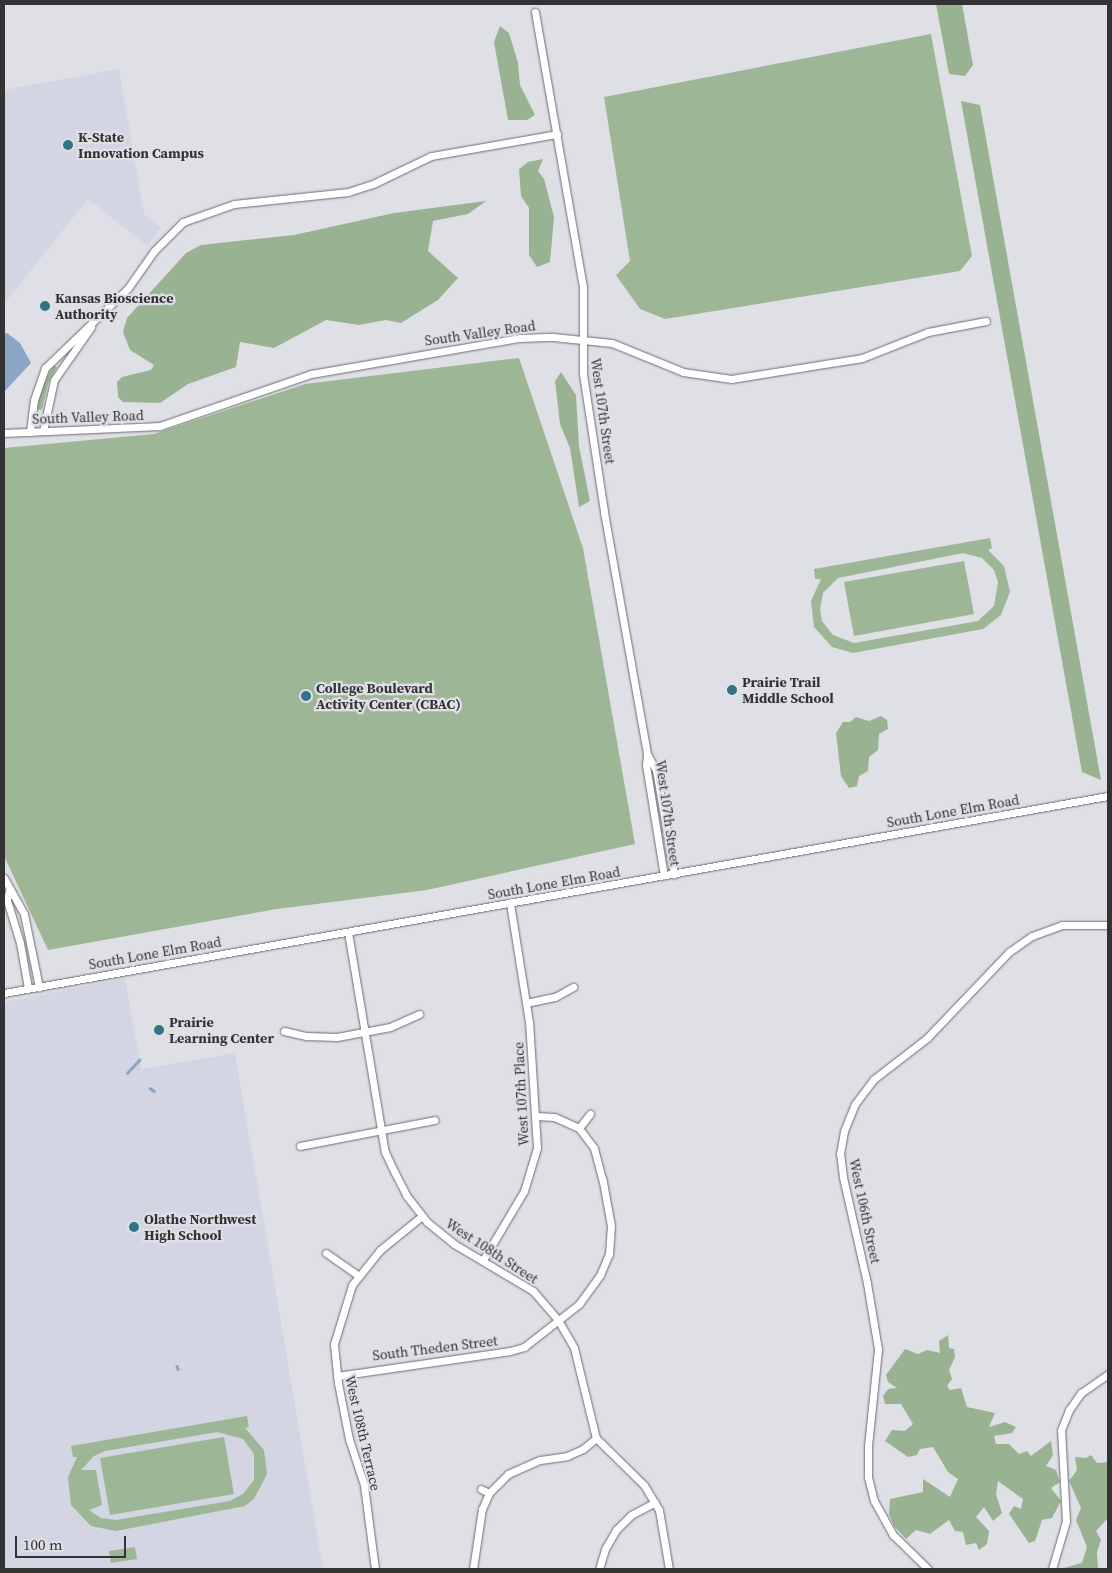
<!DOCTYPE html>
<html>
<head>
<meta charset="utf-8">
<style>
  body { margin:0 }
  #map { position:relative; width:1112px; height:1573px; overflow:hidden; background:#dfe0e6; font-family:"Source Serif 4",serif }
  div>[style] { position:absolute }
  .built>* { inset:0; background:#d4d5e2 }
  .green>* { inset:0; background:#9cb696 }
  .forest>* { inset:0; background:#98b292 }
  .water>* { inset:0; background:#8ba5c4 }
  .stream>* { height:2.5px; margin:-1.25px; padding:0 1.25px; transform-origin:1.25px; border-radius:1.25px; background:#8ba5c4 }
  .roads { filter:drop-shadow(0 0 1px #6b6b70) drop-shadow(0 0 1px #6b6b70) }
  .minor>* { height:7px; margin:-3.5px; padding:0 3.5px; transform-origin:3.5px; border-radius:3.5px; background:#fff }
  .dots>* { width:14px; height:14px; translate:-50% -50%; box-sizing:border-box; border:2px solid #dfe0e6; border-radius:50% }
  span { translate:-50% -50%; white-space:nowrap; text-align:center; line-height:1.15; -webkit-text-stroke:4.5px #dfe0e6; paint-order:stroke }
  .poi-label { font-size:14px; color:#333336; font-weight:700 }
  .left { translate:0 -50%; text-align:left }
  .street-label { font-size:14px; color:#333336 }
  .frame { position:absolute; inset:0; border:5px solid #333336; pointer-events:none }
  .scale { position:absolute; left:15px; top:1536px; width:111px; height:22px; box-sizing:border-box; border:2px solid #333336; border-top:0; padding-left:6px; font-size:15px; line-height:18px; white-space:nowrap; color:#333336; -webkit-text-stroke:4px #dfe0e6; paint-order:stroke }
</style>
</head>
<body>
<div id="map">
  <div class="built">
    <div style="clip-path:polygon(119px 69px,144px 214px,161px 228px,147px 246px,88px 199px,4px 304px,4px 90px)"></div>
    <div style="clip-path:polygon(125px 978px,141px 1069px,235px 1053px,323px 1569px,4px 1569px,4px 1002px)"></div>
  </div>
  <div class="green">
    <div style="clip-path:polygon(931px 34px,972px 256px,960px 271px,665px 319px,640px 309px,616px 275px,630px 261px,604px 97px)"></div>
    <div style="clip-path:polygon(519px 358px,583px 548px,635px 844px,427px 890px,277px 909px,48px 950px,4px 856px,4px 448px,154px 434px,305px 384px)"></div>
    <div style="clip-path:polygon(53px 365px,57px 367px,48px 384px,42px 410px,37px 409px,41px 389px)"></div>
    <div style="clip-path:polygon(evenodd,990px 538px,992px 548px,988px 550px,1004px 566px,1010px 592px,1001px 615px,983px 629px,853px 653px,832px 647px,814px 627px,811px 601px,821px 579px,815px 579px,814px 569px,990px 538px,963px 553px,982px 558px,994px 570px,998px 582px,994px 606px,978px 621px,854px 643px,833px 635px,822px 621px,820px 609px,823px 593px,838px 578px,963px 553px)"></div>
    <div style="clip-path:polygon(964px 561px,974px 614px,854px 636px,844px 582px)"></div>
    <div style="clip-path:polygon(evenodd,247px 1416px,249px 1427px,245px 1428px,264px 1450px,267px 1474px,254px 1499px,245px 1506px,116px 1531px,91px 1526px,71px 1505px,68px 1477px,77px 1457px,73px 1457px,71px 1446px,247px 1416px,217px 1432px,243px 1439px,254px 1454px,254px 1480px,243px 1494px,230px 1501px,116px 1520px,101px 1518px,89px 1510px,102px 1505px,96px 1470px,81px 1470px,94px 1456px,105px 1451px,217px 1432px)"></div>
    <div style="clip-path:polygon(224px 1437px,234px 1494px,110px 1515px,100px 1458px)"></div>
    <div style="clip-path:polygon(135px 1547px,137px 1559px,111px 1563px,109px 1551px)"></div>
  </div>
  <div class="forest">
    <div style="clip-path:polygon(936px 4px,962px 4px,973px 65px,965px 76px,949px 74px)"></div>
    <div style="clip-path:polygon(500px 26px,509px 33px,518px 63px,520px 85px,535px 115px,527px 120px,508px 120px,494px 42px)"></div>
    <div style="clip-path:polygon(961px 101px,980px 105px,1101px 780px,1082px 772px)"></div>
    <div style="clip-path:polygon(543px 159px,538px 171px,544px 179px,554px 217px,550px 262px,537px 267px,529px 255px,529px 208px,521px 196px,519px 169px,528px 162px)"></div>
    <div style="clip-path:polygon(486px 201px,468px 214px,433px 221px,428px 251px,458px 278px,438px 300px,401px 323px,386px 320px,359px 325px,326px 320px,274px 348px,240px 342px,236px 367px,188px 384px,160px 403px,123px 402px,118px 397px,117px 382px,122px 377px,151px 370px,154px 365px,130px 350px,123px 332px,127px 318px,186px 253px,201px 245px,294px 235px,394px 213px)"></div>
    <div style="clip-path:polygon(561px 372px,576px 395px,579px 446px,590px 501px,579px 507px,570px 448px,560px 424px,555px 381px)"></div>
    <div style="clip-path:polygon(881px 716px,887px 720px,888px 729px,879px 734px,878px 750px,869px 757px,868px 771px,859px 776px,857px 786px,849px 788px,841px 776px,836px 733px,843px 722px,850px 722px,856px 717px,869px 721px)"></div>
    <div style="clip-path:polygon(948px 1335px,949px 1348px,954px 1349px,955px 1357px,949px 1370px,952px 1379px,947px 1386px,950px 1390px,961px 1388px,967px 1407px,995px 1413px,989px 1427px,1005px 1422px,1016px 1427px,1012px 1433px,994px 1436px,996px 1444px,1009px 1444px,1019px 1454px,1027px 1451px,1031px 1456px,1051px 1441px,1053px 1455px,1046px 1466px,1056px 1470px,1060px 1482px,1051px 1488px,1061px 1501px,1052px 1518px,1042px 1520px,1035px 1541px,1029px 1543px,1009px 1514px,1014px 1506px,1021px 1509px,1023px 1499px,998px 1481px,996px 1494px,1002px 1513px,993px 1521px,984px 1507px,976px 1517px,989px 1531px,987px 1544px,979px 1550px,976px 1543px,966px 1545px,963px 1532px,955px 1531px,949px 1520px,930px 1534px,916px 1530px,906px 1539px,894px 1526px,889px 1514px,890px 1499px,923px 1492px,923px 1479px,950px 1497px,958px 1479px,948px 1472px,933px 1447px,920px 1449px,917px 1455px,908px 1457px,885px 1441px,892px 1430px,905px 1431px,913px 1424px,901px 1404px,885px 1404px,883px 1396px,888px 1389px,897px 1388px,888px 1382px,886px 1375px,905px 1349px,918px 1354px,927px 1350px,940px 1353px,939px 1341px)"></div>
    <div style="clip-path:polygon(1091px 1455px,1097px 1463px,1108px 1462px,1108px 1518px,1096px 1531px,1101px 1540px,1097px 1552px,1098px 1569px,1060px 1569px,1082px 1563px,1087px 1547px,1076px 1520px,1081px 1508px,1069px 1481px,1077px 1470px,1075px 1457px,1086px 1458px)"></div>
  </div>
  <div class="water">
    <div style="clip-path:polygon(7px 333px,20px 343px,31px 363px,4px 392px,4px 334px)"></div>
  </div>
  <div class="stream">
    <div style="left:127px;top:1073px;width:18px;rotate:-47deg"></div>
    <div style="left:150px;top:1088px;width:5px;rotate:37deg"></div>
    <div style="left:177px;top:1366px;width:3px;rotate:72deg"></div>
  </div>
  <div class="roads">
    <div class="minor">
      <div style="left:535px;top:12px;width:279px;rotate:80.1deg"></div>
      <div style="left:583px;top:287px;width:87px;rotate:90deg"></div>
      <div style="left:583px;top:374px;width:140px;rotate:81.3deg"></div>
      <div style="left:604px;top:512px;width:246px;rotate:79.9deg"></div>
      <div style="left:647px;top:754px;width:18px;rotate:61deg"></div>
      <div style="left:656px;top:770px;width:106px;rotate:80.2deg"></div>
      <div style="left:43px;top:431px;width:52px;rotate:-77.8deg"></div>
      <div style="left:54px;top:380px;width:65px;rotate:-55.1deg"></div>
      <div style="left:30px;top:432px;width:32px;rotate:-83deg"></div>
      <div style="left:34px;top:400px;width:34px;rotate:-71deg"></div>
      <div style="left:45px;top:368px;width:115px;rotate:-43.9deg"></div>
      <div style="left:128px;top:288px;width:45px;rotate:-54.9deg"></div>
      <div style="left:154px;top:251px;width:41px;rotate:-45deg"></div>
      <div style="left:183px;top:222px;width:54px;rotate:-19.4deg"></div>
      <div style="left:234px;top:204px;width:115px;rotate:-6deg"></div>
      <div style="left:348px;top:192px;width:28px;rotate:-18deg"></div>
      <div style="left:375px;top:183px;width:62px;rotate:-25.7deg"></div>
      <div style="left:431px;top:156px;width:128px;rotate:-9.9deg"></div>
      <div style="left:4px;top:433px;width:156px;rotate:-2.6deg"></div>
      <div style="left:160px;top:426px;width:160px;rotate:-19deg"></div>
      <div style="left:311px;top:374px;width:212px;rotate:-9.8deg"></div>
      <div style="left:520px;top:338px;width:33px;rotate:-2deg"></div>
      <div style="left:553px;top:337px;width:59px;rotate:5.8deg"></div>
      <div style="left:612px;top:343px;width:77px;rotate:22.2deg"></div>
      <div style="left:683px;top:372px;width:49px;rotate:8.3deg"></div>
      <div style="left:731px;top:379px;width:133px;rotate:-9.1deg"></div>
      <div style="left:862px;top:358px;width:71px;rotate:-21.5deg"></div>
      <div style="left:928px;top:332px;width:59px;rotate:-10.7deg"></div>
      <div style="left:647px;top:755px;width:10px;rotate:96deg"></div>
      <div style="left:646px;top:765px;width:112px;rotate:80.8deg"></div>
      <div style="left:4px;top:878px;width:41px;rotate:60.9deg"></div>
      <div style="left:24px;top:914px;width:75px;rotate:78.4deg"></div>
      <div style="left:9px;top:891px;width:9px;rotate:103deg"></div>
      <div style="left:7px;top:900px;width:45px;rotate:73.2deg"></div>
      <div style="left:20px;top:943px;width:46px;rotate:79.9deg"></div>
      <div style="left:348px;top:932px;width:223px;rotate:80.5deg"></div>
      <div style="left:385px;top:1152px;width:23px;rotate:65deg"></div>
      <div style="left:395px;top:1173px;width:25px;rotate:63deg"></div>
      <div style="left:406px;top:1195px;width:34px;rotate:52deg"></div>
      <div style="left:427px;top:1222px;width:35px;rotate:39deg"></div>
      <div style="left:454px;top:1244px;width:92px;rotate:30.7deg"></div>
      <div style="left:533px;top:1291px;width:38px;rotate:49deg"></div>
      <div style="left:558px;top:1320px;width:32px;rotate:60deg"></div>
      <div style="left:574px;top:1348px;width:93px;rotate:76.3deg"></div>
      <div style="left:596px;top:1438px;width:67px;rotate:44.4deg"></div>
      <div style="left:644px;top:1485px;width:29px;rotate:59deg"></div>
      <div style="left:659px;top:1510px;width:60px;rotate:80.4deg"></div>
      <div style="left:4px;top:993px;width:1121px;rotate:-10.12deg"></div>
      <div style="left:526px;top:1003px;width:30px;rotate:-12deg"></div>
      <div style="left:555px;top:997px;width:21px;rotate:-29deg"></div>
      <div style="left:284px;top:1031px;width:23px;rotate:13deg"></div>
      <div style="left:306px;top:1036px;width:31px;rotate:2deg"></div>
      <div style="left:337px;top:1037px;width:54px;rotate:-10.7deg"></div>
      <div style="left:390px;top:1027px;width:32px;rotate:-24deg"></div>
      <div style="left:579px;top:1128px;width:18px;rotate:-52deg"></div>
      <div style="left:300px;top:1146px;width:137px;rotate:-10.9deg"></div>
      <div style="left:326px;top:1253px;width:40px;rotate:34.9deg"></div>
      <div style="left:483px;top:1260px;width:80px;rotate:-59.3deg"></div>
      <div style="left:524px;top:1191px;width:45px;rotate:-73.2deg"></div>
      <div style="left:537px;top:1148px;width:126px;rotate:-93.6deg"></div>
      <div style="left:529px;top:1022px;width:121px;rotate:-99.1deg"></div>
      <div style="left:337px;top:1376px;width:175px;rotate:-8.2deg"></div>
      <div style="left:510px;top:1351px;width:15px;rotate:-16deg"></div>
      <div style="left:524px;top:1347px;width:70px;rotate:-38deg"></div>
      <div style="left:579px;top:1304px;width:36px;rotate:-54deg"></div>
      <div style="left:600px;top:1275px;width:23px;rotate:-67deg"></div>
      <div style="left:609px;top:1254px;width:28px;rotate:-86deg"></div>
      <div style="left:611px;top:1226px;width:45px;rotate:-100.3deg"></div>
      <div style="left:603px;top:1182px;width:35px;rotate:-105deg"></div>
      <div style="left:594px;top:1148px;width:25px;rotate:-127deg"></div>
      <div style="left:579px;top:1128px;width:27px;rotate:-156deg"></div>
      <div style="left:554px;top:1117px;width:18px;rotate:-177deg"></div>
      <div style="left:481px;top:1489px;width:9px;rotate:27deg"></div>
      <div style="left:375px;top:1569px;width:85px;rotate:-97.5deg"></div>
      <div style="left:364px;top:1485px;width:48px;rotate:-108.1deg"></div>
      <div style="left:349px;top:1439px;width:57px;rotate:-101.1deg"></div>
      <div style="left:338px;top:1383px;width:39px;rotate:-96deg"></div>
      <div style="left:334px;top:1344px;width:62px;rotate:-73deg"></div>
      <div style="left:352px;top:1285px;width:45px;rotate:-51.3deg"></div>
      <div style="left:380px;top:1250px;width:54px;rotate:-39deg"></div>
      <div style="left:473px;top:1569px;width:61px;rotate:-81.5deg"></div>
      <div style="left:482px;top:1509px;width:17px;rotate:-66deg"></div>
      <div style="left:489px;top:1493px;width:27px;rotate:-45deg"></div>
      <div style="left:508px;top:1474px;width:35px;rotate:-24deg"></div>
      <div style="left:540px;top:1460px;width:27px;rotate:-8deg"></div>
      <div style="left:567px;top:1456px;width:17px;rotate:-24deg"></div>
      <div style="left:583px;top:1449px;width:17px;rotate:-40deg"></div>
      <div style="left:599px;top:1569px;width:21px;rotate:-73deg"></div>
      <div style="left:605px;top:1549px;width:22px;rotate:-60deg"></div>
      <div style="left:616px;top:1530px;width:21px;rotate:-45deg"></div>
      <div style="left:631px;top:1515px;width:27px;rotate:-28deg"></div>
      <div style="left:928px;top:1569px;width:49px;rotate:-135.8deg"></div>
      <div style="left:893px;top:1535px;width:39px;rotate:-119deg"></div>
      <div style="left:874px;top:1501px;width:25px;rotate:-104deg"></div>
      <div style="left:868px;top:1477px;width:31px;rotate:-90deg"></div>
      <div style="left:868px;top:1446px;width:98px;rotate:-84.1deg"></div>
      <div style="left:878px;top:1349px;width:67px;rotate:-99.5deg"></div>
      <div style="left:867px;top:1283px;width:109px;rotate:-102.8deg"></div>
      <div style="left:843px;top:1177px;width:23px;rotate:-97deg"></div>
      <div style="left:840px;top:1154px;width:23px;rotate:-80deg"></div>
      <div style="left:844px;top:1131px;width:29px;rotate:-68deg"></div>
      <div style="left:855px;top:1104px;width:31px;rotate:-53deg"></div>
      <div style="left:874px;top:1079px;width:67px;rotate:-37.7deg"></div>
      <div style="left:927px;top:1038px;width:119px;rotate:-46.4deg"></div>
      <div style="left:1009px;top:952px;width:28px;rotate:-35deg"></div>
      <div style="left:1032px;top:936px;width:32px;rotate:-20deg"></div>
      <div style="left:1062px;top:925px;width:46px"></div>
      <div style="left:1052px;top:1569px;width:50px;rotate:-73.7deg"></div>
      <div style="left:1066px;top:1521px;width:91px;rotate:-93.1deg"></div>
      <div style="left:1061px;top:1430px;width:22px;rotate:-68deg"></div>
      <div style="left:1069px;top:1410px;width:21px;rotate:-55deg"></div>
      <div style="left:1081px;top:1393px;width:33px;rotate:-35deg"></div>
    </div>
  </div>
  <div class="dots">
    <div style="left:68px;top:145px;background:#337387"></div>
    <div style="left:45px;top:306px;background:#337387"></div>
    <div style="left:732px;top:690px;background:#337387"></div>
    <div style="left:306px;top:696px;background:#337387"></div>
    <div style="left:159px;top:1030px;background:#337387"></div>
    <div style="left:134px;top:1227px;background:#337387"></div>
  </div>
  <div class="poi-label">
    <span class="left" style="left:78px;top:145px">K-State<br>Innovation Campus</span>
    <span class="left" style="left:55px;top:306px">Kansas Bioscience<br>Authority</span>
    <span class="left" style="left:742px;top:690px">Prairie Trail<br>Middle School</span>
    <span class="left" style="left:316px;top:696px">College Boulevard<br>Activity Center (CBAC)</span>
    <span class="left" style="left:169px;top:1030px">Prairie<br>Learning Center</span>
    <span class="left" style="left:144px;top:1227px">Olathe Northwest<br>High School</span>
  </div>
  <div class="street-label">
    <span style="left:480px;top:333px;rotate:-8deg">South Valley Road</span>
    <span style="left:603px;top:411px;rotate:82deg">West 107th Street</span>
    <span style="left:88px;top:417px;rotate:-2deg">South Valley Road</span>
    <span style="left:953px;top:811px;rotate:-10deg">South Lone Elm Road</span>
    <span style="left:668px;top:813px;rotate:82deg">West 107th Street</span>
    <span style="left:554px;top:883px;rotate:-10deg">South Lone Elm Road</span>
    <span style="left:155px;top:953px;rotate:-10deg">South Lone Elm Road</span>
    <span style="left:521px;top:1094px;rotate:-93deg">West 107th Place</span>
    <span style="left:865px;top:1211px;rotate:78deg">West 106th Street</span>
    <span style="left:492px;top:1251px;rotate:33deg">West 108th Street</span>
    <span style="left:435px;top:1348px;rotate:-7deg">South Theden Street</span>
    <span style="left:363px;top:1433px;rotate:77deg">West 108th Terrace</span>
  </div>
  <div class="frame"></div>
  <div class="scale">100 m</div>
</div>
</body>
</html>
